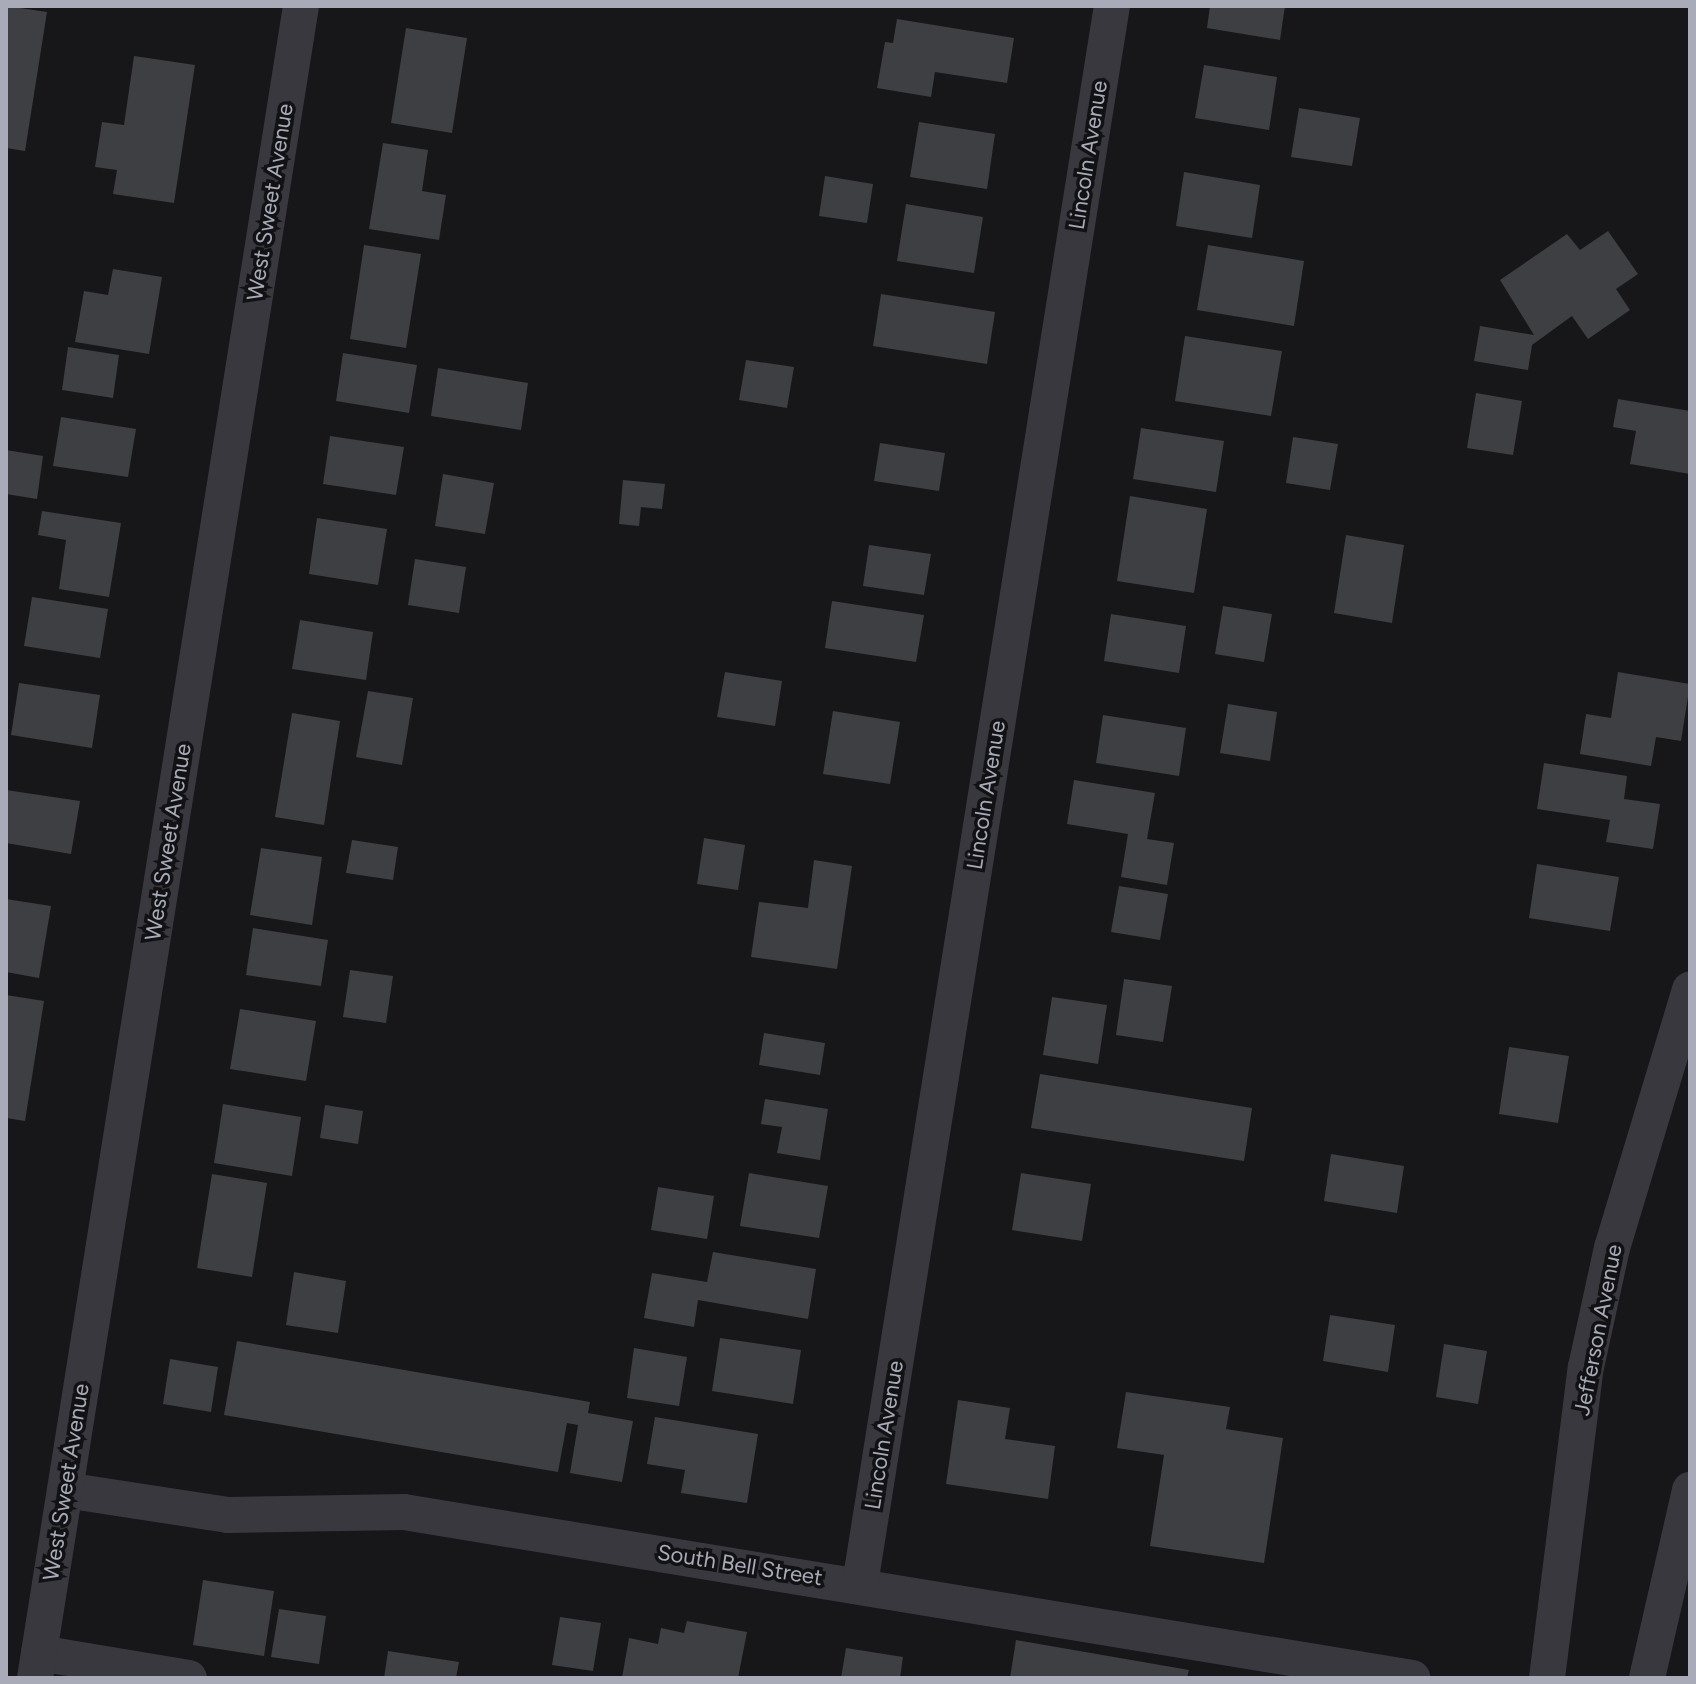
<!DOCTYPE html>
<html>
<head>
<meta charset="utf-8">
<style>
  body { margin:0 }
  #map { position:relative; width:1696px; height:1684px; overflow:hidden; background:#171719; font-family:Figtree,sans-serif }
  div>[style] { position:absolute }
  .building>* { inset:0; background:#3e3f43 }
  .minor>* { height:36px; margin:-18px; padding:0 18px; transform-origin:18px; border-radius:18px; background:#38383e }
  span { translate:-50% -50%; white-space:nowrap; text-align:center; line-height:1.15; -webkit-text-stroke:7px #121214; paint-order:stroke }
  .street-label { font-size:22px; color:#a9abb8 }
  .frame { position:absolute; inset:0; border:8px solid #a9abb8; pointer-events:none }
</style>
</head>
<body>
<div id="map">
  <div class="building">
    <div style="clip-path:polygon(6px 6px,47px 12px,25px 151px,6px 148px)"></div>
    <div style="clip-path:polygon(1210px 6px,1285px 6px,1280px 40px,1207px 28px)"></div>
    <div style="clip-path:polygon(897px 19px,1014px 38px,1007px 83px,935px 72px,931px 97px,877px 88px,885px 42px,893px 43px)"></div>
    <div style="clip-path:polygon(406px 28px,467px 38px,452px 133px,391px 123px)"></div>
    <div style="clip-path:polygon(134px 56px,195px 65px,174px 203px,113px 194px,117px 170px,95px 167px,102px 122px,124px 125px)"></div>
    <div style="clip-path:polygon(1204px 65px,1277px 77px,1269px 130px,1195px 118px)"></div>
    <div style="clip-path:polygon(1299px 108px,1360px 118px,1352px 166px,1291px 157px)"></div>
    <div style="clip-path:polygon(919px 122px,995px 134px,987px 189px,910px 177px)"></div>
    <div style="clip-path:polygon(383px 143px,428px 150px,422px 191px,446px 195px,439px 240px,369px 229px)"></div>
    <div style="clip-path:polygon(1184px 172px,1260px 185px,1252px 238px,1176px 226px)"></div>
    <div style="clip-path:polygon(825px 176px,873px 184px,867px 223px,819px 216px)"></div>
    <div style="clip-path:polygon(906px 204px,983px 217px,974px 273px,897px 261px)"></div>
    <div style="clip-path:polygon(1608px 231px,1638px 274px,1616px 289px,1630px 310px,1588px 339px,1572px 316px,1532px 345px,1528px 370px,1474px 361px,1480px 326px,1534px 335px,1500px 280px,1567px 234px,1580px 250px)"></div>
    <div style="clip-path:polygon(364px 245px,421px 254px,406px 348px,350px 339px)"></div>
    <div style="clip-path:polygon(1208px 245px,1304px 261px,1294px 326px,1197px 310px)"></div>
    <div style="clip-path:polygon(113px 269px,162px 277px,149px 354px,75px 342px,84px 291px,108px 295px)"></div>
    <div style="clip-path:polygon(881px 294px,995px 312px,987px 364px,873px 346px)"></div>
    <div style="clip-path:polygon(1185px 336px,1282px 351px,1271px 416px,1175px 401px)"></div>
    <div style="clip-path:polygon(68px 347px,119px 355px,113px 398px,62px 390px)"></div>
    <div style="clip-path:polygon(343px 353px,417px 365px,409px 413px,336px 401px)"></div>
    <div style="clip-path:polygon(746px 360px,794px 367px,787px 408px,739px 400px)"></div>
    <div style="clip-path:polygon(438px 368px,528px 383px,521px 430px,431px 416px)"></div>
    <div style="clip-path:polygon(1476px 393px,1522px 401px,1513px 455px,1467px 448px)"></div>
    <div style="clip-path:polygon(1618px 399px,1690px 411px,1690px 474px,1630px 464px,1636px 431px,1613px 427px)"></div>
    <div style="clip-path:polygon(61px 417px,136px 429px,128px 477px,53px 466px)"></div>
    <div style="clip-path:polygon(1141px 428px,1224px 441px,1216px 492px,1133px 479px)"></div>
    <div style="clip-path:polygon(330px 436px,404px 447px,396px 495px,323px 484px)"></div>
    <div style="clip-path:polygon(1293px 437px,1338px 444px,1330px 490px,1286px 483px)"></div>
    <div style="clip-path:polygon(880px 443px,945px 453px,939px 491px,874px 481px)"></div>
    <div style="clip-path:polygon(6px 450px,43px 456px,37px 499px,6px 494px)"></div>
    <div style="clip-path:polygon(443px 474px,494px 483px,485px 534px,435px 526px)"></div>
    <div style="clip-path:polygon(623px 480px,665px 484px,662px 509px,641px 507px,639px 526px,619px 524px)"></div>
    <div style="clip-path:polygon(1130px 496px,1207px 509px,1194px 593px,1117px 581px)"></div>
    <div style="clip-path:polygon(42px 511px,121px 523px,109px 597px,59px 589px,66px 540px,38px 535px)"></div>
    <div style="clip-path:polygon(317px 518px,387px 529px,378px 585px,309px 574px)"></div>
    <div style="clip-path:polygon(1346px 535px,1404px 545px,1392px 623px,1334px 613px)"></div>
    <div style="clip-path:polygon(869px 545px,931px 554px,924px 595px,863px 586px)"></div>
    <div style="clip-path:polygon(415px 559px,466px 567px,459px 613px,408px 605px)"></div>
    <div style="clip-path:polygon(32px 597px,108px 609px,100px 658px,24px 646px)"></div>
    <div style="clip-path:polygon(832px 601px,924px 615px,916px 662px,825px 648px)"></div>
    <div style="clip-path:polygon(1223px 606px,1272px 614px,1264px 662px,1215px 654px)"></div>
    <div style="clip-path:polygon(1111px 614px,1186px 626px,1179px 673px,1104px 661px)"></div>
    <div style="clip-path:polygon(300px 620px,373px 632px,366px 680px,292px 669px)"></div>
    <div style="clip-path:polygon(725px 672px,782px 681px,775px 726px,717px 717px)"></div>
    <div style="clip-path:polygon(1618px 672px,1690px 684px,1681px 741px,1656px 737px,1651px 766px,1580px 754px,1586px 714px,1611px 718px)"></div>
    <div style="clip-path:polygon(19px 683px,100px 695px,92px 748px,11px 735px)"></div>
    <div style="clip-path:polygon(368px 691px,413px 698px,402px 765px,356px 757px)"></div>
    <div style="clip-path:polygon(1228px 704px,1277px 712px,1270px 761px,1220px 753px)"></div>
    <div style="clip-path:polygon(833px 711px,900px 722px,890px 784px,823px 774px)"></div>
    <div style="clip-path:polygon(292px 713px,340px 721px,324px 825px,275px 817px)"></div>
    <div style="clip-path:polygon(1103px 715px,1186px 728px,1179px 776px,1096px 763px)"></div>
    <div style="clip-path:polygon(1544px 763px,1627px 776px,1624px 799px,1660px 804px,1653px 849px,1606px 842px,1610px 820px,1537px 809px)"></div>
    <div style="clip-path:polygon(1074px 780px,1155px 793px,1147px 839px,1174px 843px,1167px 885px,1121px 877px,1128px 834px,1067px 824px)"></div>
    <div style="clip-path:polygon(6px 790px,80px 801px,71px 854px,6px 843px)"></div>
    <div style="clip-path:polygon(704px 838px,745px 845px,738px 890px,697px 884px)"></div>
    <div style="clip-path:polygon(352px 840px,398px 847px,393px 880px,346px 873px)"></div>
    <div style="clip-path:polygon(261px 848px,322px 857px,312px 925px,250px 915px)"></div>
    <div style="clip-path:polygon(814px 860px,852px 866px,837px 969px,751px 957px,759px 902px,808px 908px)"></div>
    <div style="clip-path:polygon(1537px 864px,1619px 877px,1610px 931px,1529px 918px)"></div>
    <div style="clip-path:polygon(1119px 886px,1168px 894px,1160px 940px,1111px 932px)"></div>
    <div style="clip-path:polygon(6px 899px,51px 906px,39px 978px,6px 972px)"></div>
    <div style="clip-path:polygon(253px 928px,328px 940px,321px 986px,246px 975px)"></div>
    <div style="clip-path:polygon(350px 970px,393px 976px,386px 1023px,343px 1017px)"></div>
    <div style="clip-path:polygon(1124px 979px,1172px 986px,1163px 1042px,1116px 1035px)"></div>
    <div style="clip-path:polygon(6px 995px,44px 1001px,25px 1121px,6px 1118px)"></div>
    <div style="clip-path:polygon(1052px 997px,1107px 1005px,1098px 1064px,1043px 1055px)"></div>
    <div style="clip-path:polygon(240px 1009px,316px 1021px,306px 1081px,230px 1069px)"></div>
    <div style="clip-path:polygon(764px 1033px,825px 1043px,820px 1075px,759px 1065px)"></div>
    <div style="clip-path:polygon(1509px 1047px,1569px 1056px,1558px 1123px,1499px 1114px)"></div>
    <div style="clip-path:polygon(1040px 1074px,1252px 1108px,1244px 1161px,1031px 1128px)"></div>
    <div style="clip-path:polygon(765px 1099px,828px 1109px,820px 1160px,777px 1153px,782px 1127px,761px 1124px)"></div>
    <div style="clip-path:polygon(223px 1104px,301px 1117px,292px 1176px,214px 1163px)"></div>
    <div style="clip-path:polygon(325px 1105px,363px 1111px,358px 1144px,320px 1138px)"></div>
    <div style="clip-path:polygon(1331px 1154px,1404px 1166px,1397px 1213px,1324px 1201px)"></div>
    <div style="clip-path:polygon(749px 1173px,828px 1186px,819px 1238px,740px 1226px)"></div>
    <div style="clip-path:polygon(1021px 1173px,1091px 1184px,1082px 1241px,1012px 1230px)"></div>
    <div style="clip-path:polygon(212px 1174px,267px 1183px,252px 1277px,197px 1268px)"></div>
    <div style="clip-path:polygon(658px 1187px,714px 1196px,707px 1239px,651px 1230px)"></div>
    <div style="clip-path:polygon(713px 1252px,816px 1269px,808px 1319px,698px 1300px,694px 1327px,644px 1318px,652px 1273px,707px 1282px)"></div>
    <div style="clip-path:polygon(294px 1272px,346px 1281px,338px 1333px,286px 1325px)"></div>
    <div style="clip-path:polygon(1330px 1315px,1395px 1325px,1388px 1372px,1323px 1361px)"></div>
    <div style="clip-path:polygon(720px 1338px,801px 1350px,793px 1404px,712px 1391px)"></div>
    <div style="clip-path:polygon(237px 1341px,590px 1402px,588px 1413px,633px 1421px,622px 1482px,570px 1473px,578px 1425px,567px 1423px,558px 1472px,224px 1415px)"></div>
    <div style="clip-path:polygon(1444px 1344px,1487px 1351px,1478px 1404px,1436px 1397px)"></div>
    <div style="clip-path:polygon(634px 1348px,687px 1357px,679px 1406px,627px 1398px)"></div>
    <div style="clip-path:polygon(170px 1359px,218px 1367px,211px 1412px,163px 1404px)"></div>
    <div style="clip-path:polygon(1126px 1392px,1230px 1407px,1226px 1429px,1283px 1438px,1264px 1563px,1150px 1546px,1164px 1455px,1117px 1448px)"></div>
    <div style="clip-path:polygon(958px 1400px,1010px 1408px,1005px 1439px,1055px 1446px,1048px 1499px,946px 1484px)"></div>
    <div style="clip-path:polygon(655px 1417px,758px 1434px,747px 1503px,681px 1493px,685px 1470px,647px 1464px)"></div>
    <div style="clip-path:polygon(203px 1580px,274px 1591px,264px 1656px,193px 1645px)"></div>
    <div style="clip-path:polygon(279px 1609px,326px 1616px,319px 1664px,271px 1657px)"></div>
    <div style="clip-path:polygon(560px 1617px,601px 1623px,593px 1671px,552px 1665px)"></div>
    <div style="clip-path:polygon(687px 1621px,747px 1632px,738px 1678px,622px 1678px,629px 1638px,658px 1644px,661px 1628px,684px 1633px)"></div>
    <div style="clip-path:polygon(1016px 1640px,1189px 1670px,1187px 1678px,1010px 1678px)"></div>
    <div style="clip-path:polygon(846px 1648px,903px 1657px,900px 1678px,841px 1678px)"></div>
    <div style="clip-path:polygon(388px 1651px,459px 1662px,456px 1678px,384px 1678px)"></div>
  </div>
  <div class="minor">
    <div style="left:65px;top:1490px;width:165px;rotate:8.7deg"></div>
    <div style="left:228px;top:1515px;width:176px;rotate:-1deg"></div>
    <div style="left:404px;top:1512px;width:1022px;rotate:9.35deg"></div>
    <div style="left:860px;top:1584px;width:1598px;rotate:-80.93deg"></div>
    <div style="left:39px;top:1653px;width:152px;rotate:9.5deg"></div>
    <div style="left:35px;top:1678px;width:1693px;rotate:-80.96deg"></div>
    <div style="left:1547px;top:1678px;width:313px;rotate:-82.9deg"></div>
    <div style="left:1586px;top:1367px;width:122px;rotate:-77.7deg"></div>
    <div style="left:1612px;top:1248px;width:270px;rotate:-73.2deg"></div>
    <div style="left:1647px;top:1678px;width:193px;rotate:-77.1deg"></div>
  </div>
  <div class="street-label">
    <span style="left:1088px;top:155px;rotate:-81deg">Lincoln Avenue</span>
    <span style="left:270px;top:202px;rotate:-81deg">West Sweet Avenue</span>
    <span style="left:986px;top:795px;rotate:-81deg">Lincoln Avenue</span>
    <span style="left:168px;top:842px;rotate:-81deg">West Sweet Avenue</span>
    <span style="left:1598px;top:1330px;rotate:-79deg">Jefferson Avenue</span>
    <span style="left:884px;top:1435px;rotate:-81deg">Lincoln Avenue</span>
    <span style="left:66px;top:1482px;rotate:-81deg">West Sweet Avenue</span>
    <span style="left:740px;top:1565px;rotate:9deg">South Bell Street</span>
  </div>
  <div class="frame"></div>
</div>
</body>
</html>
